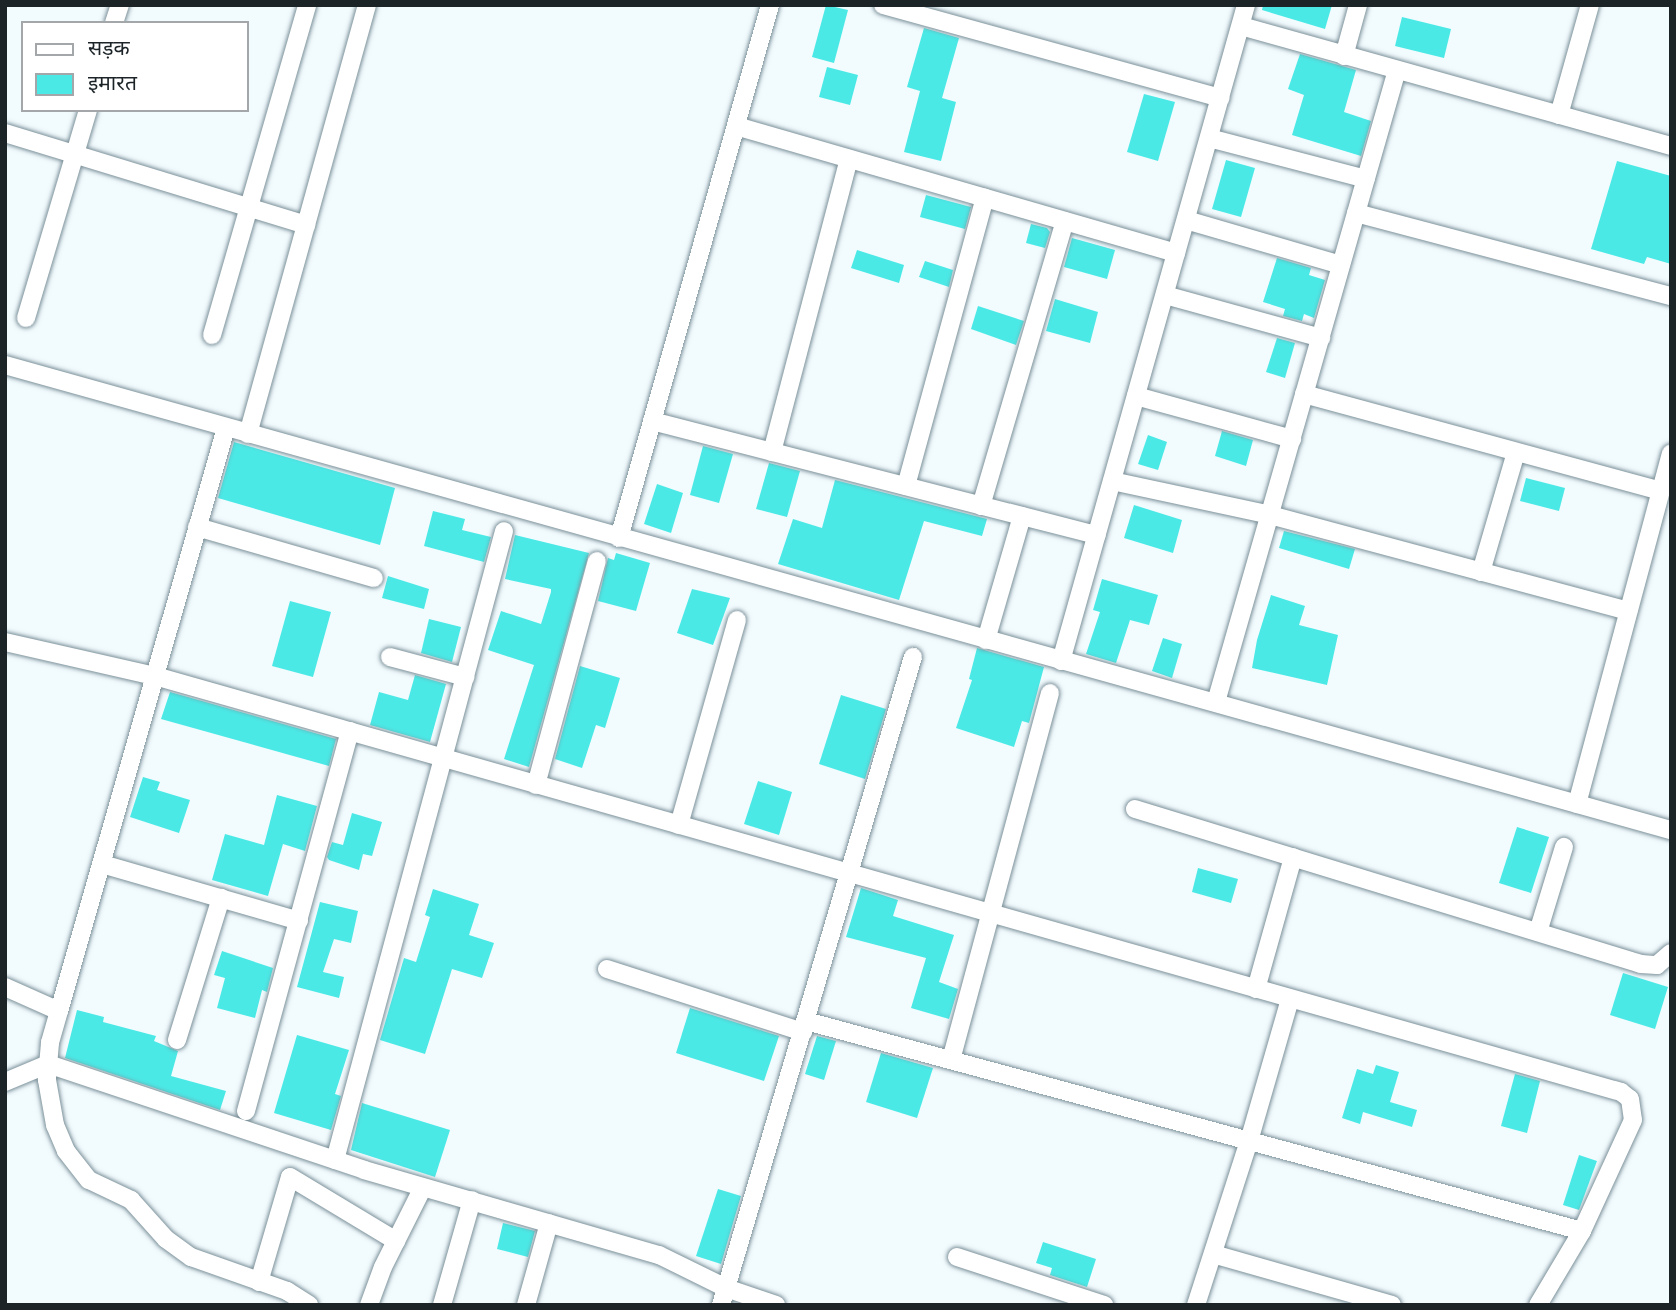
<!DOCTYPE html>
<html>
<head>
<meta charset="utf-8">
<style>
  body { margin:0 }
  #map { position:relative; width:1676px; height:1310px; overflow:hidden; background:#f2fbfe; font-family:"Work Sans","Noto Sans Devanagari",sans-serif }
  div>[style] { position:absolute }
  .building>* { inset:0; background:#4be9e6 }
  .roads { filter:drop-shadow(0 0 2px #7b9099) drop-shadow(0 0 2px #7b9099) }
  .street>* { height:18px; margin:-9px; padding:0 9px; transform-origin:9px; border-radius:9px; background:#fff }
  span { translate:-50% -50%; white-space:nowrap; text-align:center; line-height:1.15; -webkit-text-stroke:5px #fff; paint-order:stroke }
  .frame { position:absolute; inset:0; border:7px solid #1c2428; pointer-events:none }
  .legend { position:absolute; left:21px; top:21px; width:228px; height:91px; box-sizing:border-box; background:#fff; border:2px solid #a4a7a9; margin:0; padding:9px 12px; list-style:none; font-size:21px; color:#1c2428 }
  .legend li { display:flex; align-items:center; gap:14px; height:35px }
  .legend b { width:35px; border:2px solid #a4a7a9 }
</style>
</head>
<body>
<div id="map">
  <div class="building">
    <div style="clip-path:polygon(826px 5px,848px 10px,834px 63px,812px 57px)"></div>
    <div style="clip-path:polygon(1263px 5px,1332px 5px,1325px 29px,1262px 10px)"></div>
    <div style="clip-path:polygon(1402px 17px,1451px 29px,1444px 58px,1395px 46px)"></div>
    <div style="clip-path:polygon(924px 28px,959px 38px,942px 98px,956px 102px,941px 161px,904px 152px,920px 91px,907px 87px)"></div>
    <div style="clip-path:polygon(1300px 54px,1356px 70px,1344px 112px,1371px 121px,1361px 156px,1292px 135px,1304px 95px,1288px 89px)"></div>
    <div style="clip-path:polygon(827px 67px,858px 75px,850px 105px,819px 97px)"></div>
    <div style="clip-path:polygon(1144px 94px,1175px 102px,1158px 161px,1127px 152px)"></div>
    <div style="clip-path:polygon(1226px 160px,1255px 168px,1241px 217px,1212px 209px)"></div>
    <div style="clip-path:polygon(1617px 161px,1671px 176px,1671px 264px,1647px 257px,1644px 264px,1591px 249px)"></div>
    <div style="clip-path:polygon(926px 195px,971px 207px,965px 229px,920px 217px)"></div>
    <div style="clip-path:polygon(1031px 224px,1047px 228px,1050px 232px,1045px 248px,1026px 243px)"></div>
    <div style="clip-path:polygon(1072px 238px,1115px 250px,1107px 279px,1064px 267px)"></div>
    <div style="clip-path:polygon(857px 250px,904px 265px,899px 283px,851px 268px)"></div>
    <div style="clip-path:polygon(1277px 258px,1311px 268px,1309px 275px,1325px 280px,1314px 318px,1304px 314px,1302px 321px,1283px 316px,1285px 309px,1263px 302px)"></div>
    <div style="clip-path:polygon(925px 261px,953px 270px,949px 287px,919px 277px)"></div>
    <div style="clip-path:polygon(1055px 299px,1098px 312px,1090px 343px,1046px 331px)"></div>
    <div style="clip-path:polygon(978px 306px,1024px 321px,1016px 345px,971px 329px)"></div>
    <div style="clip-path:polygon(1277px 338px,1295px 343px,1285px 378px,1266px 372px)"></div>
    <div style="clip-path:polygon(1222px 431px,1253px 440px,1246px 466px,1215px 456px)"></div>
    <div style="clip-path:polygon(1148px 435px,1167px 442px,1158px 470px,1138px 464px)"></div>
    <div style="clip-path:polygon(234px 442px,395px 488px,380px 545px,218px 498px)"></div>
    <div style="clip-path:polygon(703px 446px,733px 454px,719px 503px,690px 495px)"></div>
    <div style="clip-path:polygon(769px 463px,800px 471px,787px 517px,756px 509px)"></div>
    <div style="clip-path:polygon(1526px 478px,1565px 488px,1559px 511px,1520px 501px)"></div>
    <div style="clip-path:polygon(835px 480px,987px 519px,982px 536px,924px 521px,899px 600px,778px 564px,793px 519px,822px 528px)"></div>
    <div style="clip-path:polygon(657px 484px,683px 493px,671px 533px,644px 524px)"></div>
    <div style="clip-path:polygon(1134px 505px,1182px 520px,1173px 553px,1124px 538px)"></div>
    <div style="clip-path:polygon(433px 511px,465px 519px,462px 530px,491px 537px,484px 562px,424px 546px)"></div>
    <div style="clip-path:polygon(1284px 531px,1355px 549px,1349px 569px,1279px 548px)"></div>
    <div style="clip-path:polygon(515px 535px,589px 553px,529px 767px,504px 759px,534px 665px,488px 650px,501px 611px,541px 624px,551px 592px,551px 589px,505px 579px)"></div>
    <div style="clip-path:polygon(616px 553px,650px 563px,636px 611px,598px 601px,608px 558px,614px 560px)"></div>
    <div style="clip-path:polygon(388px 576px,429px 589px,424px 609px,382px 598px)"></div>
    <div style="clip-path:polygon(1102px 579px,1158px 595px,1149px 625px,1130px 620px,1116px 663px,1086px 654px,1100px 612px,1093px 610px)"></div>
    <div style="clip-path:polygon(692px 589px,730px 598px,713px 645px,677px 633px)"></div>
    <div style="clip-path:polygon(1271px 595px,1305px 606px,1299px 625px,1338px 635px,1327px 685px,1252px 668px,1257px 640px)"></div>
    <div style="clip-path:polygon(290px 601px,331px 612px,313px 677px,272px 666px)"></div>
    <div style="clip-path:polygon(429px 619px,461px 627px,452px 662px,421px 653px)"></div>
    <div style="clip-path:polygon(1163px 638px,1182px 644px,1172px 678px,1152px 671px)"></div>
    <div style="clip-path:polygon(977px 648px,1044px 667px,1029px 723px,1022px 721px,1014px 747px,956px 728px,972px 680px,969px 679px)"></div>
    <div style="clip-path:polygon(580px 666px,620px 678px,605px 728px,596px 725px,582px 768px,555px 759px)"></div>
    <div style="clip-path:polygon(415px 675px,446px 684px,430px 742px,370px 725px,379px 692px,408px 700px)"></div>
    <div style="clip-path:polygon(170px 692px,336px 739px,329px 766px,161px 719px)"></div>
    <div style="clip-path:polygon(841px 695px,886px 709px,865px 779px,819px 764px)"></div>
    <div style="clip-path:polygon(143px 777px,160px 782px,157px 790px,190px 800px,179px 833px,130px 817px)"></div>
    <div style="clip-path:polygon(758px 781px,792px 792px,779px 835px,744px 824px)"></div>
    <div style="clip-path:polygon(277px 795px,317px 806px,305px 851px,283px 844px,268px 896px,212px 880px,225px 834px,264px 845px)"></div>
    <div style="clip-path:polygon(352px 813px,382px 822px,372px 856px,363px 854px,359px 870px,329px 860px,327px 857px,332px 842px,343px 845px)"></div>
    <div style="clip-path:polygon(1517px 827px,1549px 837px,1531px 893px,1499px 883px)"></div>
    <div style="clip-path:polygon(1198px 868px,1238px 879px,1231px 903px,1192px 892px)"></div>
    <div style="clip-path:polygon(861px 888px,898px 900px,893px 916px,954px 935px,939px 982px,958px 989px,949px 1019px,911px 1008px,926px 958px,846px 937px)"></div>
    <div style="clip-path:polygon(433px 889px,479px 904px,469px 935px,494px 943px,482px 978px,452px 969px,425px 1054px,380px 1040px,404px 958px,416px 962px,430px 917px,425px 915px)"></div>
    <div style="clip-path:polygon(320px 902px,358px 911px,351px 943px,334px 939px,323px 972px,344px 977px,339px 998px,297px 987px)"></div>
    <div style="clip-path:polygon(222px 951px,273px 968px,267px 992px,262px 990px,255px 1018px,217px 1008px,225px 978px,214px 975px)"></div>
    <div style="clip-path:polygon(1623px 973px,1668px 987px,1655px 1029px,1610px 1015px)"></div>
    <div style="clip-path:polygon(690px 1008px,779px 1036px,764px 1081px,676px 1053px)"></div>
    <div style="clip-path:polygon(77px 1010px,104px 1017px,103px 1022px,156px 1036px,154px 1041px,178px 1051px,171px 1076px,226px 1091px,220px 1110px,65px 1058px)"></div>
    <div style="clip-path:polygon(297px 1035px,349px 1050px,335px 1094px,341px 1096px,331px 1130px,274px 1113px)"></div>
    <div style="clip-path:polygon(817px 1036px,836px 1041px,824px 1080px,805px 1074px)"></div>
    <div style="clip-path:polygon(881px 1053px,933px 1068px,917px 1118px,866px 1102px)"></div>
    <div style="clip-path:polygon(1376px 1065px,1399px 1072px,1390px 1102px,1417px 1110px,1412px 1127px,1363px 1112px,1360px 1124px,1342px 1118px,1357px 1069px,1373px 1074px)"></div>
    <div style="clip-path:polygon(1515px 1074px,1540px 1081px,1527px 1133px,1501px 1126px)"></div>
    <div style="clip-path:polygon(362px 1103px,450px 1130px,435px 1177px,351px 1150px)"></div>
    <div style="clip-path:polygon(1579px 1155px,1597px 1161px,1579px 1210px,1563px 1205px)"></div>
    <div style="clip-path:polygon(718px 1189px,741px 1196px,721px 1264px,696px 1256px)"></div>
    <div style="clip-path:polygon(503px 1223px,535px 1231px,528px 1257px,497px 1249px)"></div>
    <div style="clip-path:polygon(1043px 1242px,1096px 1259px,1087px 1287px,1050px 1275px,1052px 1268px,1036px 1263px)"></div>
  </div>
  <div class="roads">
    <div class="street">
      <div style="left:883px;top:5px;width:350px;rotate:15.4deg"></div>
      <div style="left:114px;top:23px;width:19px;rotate:-72deg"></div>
      <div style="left:1241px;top:26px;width:446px;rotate:15.6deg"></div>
      <div style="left:1344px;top:56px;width:53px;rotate:-74.6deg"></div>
      <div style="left:1559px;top:115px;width:114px;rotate:-74.3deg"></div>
      <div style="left:736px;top:126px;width:458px;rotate:16.1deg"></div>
      <div style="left:5px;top:133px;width:315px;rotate:17deg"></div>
      <div style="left:1209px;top:138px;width:162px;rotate:14.6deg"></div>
      <div style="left:1356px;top:213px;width:326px;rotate:14.8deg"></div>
      <div style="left:1186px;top:220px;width:161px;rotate:16.2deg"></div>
      <div style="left:1165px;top:295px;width:162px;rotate:15.4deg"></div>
      <div style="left:26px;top:318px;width:217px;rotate:-73.4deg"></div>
      <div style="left:212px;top:335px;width:343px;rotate:-73.9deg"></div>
      <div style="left:5px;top:365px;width:1730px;rotate:15.6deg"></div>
      <div style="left:1304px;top:394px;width:369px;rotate:15.2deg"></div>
      <div style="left:1136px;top:396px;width:162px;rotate:15.4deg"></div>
      <div style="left:652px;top:421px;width:459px;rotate:14.4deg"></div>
      <div style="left:226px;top:428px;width:606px;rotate:105.98deg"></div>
      <div style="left:59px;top:1011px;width:33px;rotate:106deg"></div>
      <div style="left:50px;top:1043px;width:37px;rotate:95deg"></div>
      <div style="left:47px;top:1080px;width:46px;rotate:79.9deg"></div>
      <div style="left:55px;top:1125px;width:28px;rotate:67deg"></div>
      <div style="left:66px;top:1151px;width:37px;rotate:52deg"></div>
      <div style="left:89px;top:1180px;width:47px;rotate:25.5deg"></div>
      <div style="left:131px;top:1200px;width:52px;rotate:48.1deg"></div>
      <div style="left:166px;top:1239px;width:31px;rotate:36deg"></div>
      <div style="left:191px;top:1257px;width:102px;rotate:19.5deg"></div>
      <div style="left:287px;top:1291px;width:26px;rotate:32deg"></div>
      <div style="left:248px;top:434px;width:445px;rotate:-74.5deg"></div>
      <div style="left:772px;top:452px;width:303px;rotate:-75.3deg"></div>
      <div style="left:1112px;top:481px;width:162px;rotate:12.1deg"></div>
      <div style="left:1270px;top:515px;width:371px;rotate:15deg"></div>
      <div style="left:906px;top:486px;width:299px;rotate:-74.7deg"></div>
      <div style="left:981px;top:506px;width:297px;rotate:-73.6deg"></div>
      <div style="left:197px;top:527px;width:184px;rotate:16.1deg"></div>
      <div style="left:619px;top:538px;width:554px;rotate:-74.18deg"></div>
      <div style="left:1481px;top:572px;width:125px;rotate:-73.7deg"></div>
      <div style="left:986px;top:640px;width:129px;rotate:-73.8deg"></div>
      <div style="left:5px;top:642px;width:154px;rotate:12.8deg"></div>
      <div style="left:155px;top:676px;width:1524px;rotate:15.84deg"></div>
      <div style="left:1621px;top:1092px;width:11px;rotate:38deg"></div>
      <div style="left:1630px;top:1099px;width:21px;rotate:82deg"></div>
      <div style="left:1633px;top:1120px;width:122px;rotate:114.7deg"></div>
      <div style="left:1582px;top:1231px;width:86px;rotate:120.7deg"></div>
      <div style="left:390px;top:657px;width:78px;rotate:14.9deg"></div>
      <div style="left:1061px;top:661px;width:682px;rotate:-74.25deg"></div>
      <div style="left:1216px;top:702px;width:657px;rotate:-74.02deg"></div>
      <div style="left:536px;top:785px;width:232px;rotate:-74.8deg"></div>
      <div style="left:1577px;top:804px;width:363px;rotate:-75deg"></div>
      <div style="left:1135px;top:809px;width:529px;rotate:17.03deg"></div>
      <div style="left:1641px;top:964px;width:16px;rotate:4deg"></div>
      <div style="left:1657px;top:965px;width:18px;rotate:-41deg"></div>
      <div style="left:679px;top:825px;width:213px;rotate:-74.2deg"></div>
      <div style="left:102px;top:864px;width:205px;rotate:16.1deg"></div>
      <div style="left:1538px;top:932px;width:89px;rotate:-73deg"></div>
      <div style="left:607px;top:969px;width:206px;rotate:17.8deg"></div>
      <div style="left:5px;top:987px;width:59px;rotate:24deg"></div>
      <div style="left:1256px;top:989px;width:137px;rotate:-74.3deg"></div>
      <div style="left:806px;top:1021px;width:804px;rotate:15.14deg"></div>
      <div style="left:177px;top:1040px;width:149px;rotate:-72.8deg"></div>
      <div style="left:951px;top:1060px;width:380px;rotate:-74.9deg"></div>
      <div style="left:5px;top:1082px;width:47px;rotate:-22.7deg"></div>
      <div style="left:48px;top:1064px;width:333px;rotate:18.5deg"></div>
      <div style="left:364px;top:1170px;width:307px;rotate:16.1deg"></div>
      <div style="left:659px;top:1255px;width:75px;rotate:26.2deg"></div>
      <div style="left:726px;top:1288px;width:53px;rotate:18.8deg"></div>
      <div style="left:246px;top:1111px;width:394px;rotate:-74.7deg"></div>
      <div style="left:335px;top:1160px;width:651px;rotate:-74.96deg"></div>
      <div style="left:1213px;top:1254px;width:186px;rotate:15.9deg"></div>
      <div style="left:957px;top:1257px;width:155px;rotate:18.1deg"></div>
      <div style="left:259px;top:1282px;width:109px;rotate:-73.6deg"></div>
      <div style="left:290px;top:1177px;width:124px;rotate:31.1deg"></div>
      <div style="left:369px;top:1305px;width:40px;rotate:-69.8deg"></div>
      <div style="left:383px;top:1267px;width:89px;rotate:-63.4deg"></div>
      <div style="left:442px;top:1305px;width:109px;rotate:-74.1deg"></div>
      <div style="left:526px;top:1305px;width:85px;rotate:-74.3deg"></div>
      <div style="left:721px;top:1305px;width:676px;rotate:-73.5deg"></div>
      <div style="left:1196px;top:1305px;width:172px;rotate:-72.1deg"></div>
      <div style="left:1249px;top:1141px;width:148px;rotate:-73.9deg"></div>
    </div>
  </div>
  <div class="frame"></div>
  <ul class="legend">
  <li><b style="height:9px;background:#fff"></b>सड़क</li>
  <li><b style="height:19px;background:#4be9e6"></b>इमारत</li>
  </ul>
</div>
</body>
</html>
